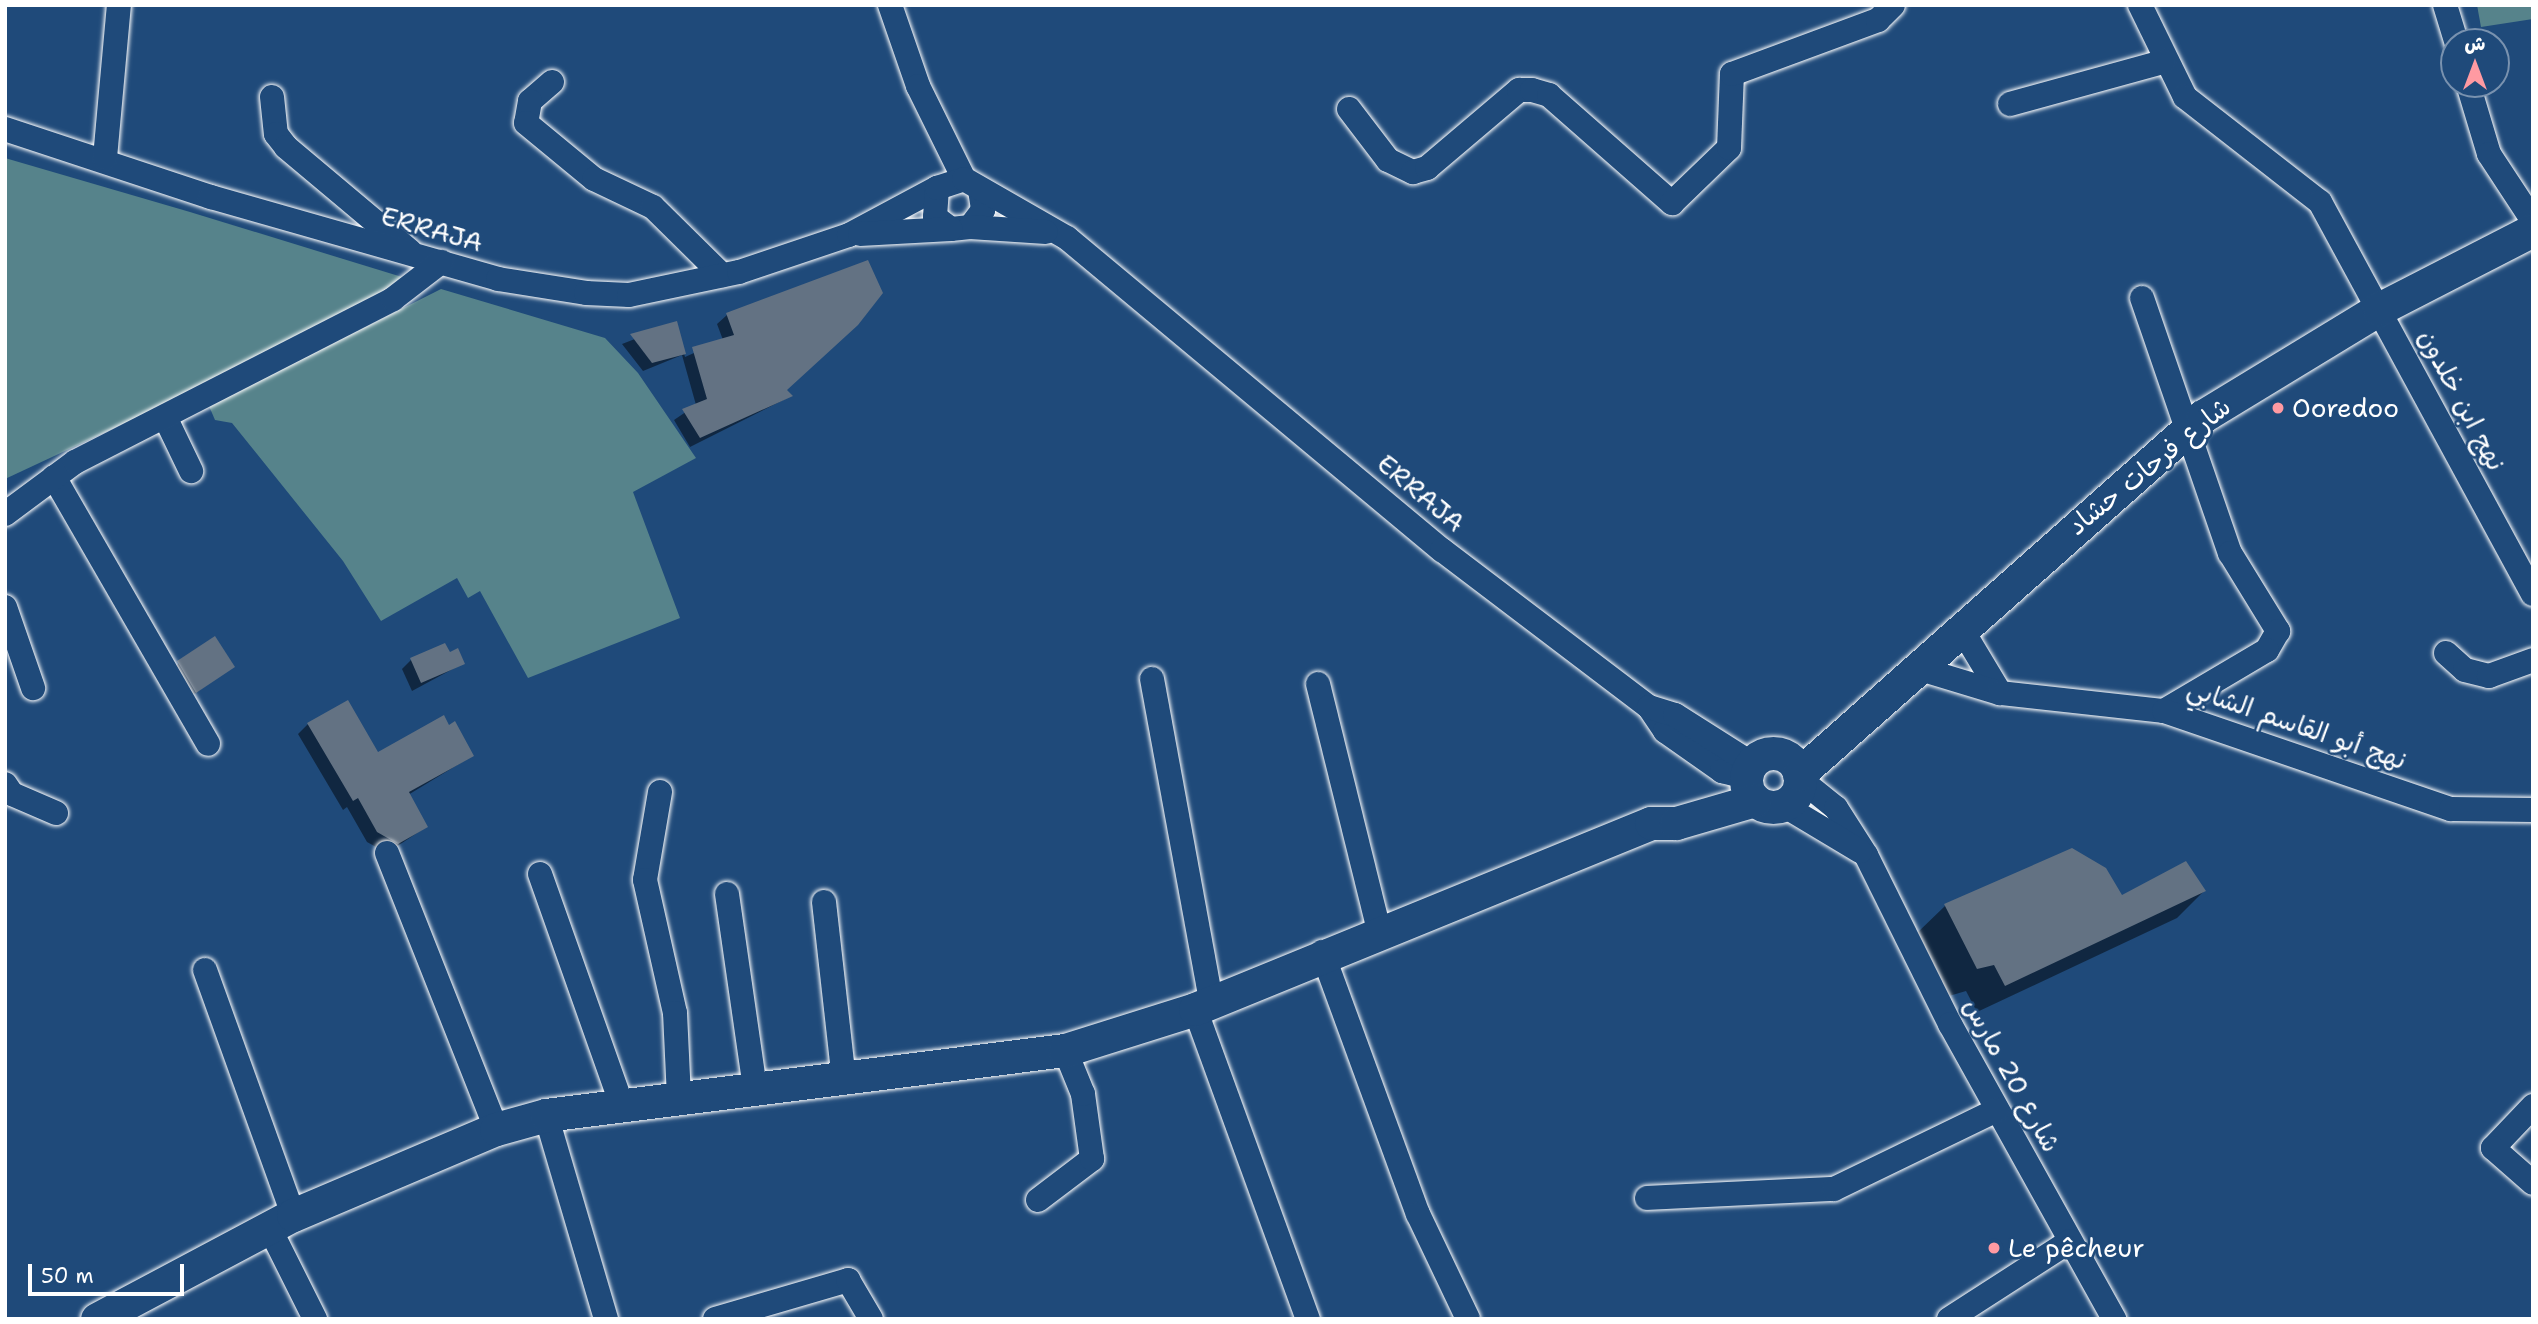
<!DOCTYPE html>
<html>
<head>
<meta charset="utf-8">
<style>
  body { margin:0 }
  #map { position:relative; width:2538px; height:1324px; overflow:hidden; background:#1f4a7a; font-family:"Shantell Sans","Playpen Sans Arabic",sans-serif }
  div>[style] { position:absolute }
  .green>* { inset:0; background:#56838b }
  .shadow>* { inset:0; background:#0007 }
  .building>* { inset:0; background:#637283 }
  .roads { filter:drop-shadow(0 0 2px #fff) drop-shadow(0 0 2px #fff) }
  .minor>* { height:24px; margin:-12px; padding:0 12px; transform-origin:12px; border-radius:12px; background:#1f4a7a }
  .secondary>* { height:33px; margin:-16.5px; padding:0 16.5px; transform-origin:16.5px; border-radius:16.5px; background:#1f4a7a }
  .secondary>.ring { margin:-16.5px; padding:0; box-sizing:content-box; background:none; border:33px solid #1f4a7a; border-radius:50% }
  .dots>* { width:19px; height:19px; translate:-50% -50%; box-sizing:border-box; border:4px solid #1f4a7a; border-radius:50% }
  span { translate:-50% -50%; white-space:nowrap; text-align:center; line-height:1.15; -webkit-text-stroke:5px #1f4a7a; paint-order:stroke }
  .street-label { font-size:26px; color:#fff }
  .poi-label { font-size:26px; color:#fff }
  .left { translate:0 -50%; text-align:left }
  .frame { position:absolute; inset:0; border:7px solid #fff; pointer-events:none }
  .north { position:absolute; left:2440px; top:28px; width:70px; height:70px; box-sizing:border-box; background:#1f4a7a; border:2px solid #7992af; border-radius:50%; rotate:0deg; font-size:19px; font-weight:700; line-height:28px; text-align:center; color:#fff }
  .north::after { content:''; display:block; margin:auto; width:24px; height:32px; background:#ff9aa2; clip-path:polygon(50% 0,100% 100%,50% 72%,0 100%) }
  .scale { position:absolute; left:28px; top:1264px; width:156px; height:32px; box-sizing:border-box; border:4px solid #fff; border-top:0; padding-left:9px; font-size:21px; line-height:24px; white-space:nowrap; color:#fff; -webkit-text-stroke:5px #1f4a7a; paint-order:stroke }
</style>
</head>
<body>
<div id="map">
  <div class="green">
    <div style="clip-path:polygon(2477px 5px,2533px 5px,2533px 19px,2481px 27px)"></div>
    <div style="clip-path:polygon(5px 158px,190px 212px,402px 277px,398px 288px,234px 372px,5px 479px)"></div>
    <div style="clip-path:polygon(441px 289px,605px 338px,638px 373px,696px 458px,633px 492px,680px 618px,528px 678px,480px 591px,468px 598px,457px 578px,381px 621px,343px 561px,232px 423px,215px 420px,209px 406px)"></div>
  </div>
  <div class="shadow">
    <div style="clip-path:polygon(727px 315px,791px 396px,690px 447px,674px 420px,696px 405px,682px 355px,643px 371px,622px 344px,676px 323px,685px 357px,723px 340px,717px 324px)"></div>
    <div style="clip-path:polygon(411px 660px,462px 664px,412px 691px,402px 669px)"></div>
    <div style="clip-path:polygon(179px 663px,233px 666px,186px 700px,170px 672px)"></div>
    <div style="clip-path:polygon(308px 724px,377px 754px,472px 756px,408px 795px,426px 827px,387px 853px,367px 842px,347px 807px,343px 810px,298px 734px)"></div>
    <div style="clip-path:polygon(2072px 850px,2121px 897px,2204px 891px,2177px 918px,1977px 1012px,1966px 991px,1949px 996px,1917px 933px,1945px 906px)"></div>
  </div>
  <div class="building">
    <div style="clip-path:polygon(868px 260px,883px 293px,858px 325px,787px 390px,793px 396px,700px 438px,682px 409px,707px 399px,692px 347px,734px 335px,726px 313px)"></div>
    <div style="clip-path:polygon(677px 321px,686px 354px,652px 363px,630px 334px)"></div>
    <div style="clip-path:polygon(215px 636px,235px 667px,196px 693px,177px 661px)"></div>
    <div style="clip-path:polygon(445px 643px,450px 652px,458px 648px,465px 664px,421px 683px,410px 658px)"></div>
    <div style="clip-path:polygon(348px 700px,378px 752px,444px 715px,449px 725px,455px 721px,474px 756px,409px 792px,428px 827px,398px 844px,377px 832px,358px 798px,353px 801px,307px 723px)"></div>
    <div style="clip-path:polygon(2072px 848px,2106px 868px,2122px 895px,2186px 861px,2206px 891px,2005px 986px,1994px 965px,1977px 969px,1944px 904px)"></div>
  </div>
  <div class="roads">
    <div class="minor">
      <div style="left:890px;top:5px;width:86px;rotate:70.9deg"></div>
      <div style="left:918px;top:86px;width:104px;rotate:63.7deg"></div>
      <div style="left:2140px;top:5px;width:102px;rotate:63.9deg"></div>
      <div style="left:2185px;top:97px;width:171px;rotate:37.9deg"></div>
      <div style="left:2320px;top:202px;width:446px;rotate:61.5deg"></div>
      <div style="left:2445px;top:5px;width:39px;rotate:73deg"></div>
      <div style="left:552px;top:82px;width:29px;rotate:139deg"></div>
      <div style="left:530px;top:101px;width:22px;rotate:100deg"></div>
      <div style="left:526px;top:123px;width:88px;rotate:39.5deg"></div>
      <div style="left:594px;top:179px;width:65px;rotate:25.4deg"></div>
      <div style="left:653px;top:207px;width:97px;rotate:44.6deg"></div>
      <div style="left:2468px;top:84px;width:73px;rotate:73.3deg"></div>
      <div style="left:2489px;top:154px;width:80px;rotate:56.7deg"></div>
      <div style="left:272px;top:97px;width:37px;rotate:84deg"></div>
      <div style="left:276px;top:134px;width:16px;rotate:52deg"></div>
      <div style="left:286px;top:147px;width:162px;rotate:40deg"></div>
      <div style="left:2010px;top:104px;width:159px;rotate:-15.4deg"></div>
      <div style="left:1349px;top:109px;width:64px;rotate:52.6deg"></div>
      <div style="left:1388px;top:160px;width:28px;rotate:26deg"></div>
      <div style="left:1413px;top:172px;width:15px;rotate:-16deg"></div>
      <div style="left:1427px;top:168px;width:121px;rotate:-40.3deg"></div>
      <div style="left:1519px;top:90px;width:13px"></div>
      <div style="left:1532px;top:90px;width:18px;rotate:16deg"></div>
      <div style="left:1549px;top:95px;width:164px;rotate:41.3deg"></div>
      <div style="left:1672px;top:203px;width:79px;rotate:-44deg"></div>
      <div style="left:1729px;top:148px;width:74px;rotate:-87.7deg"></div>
      <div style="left:1732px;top:74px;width:156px;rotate:-20.3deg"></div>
      <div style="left:1878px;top:20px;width:21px;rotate:-45deg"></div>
      <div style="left:5px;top:129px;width:217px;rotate:18.3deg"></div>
      <div style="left:211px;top:197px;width:298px;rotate:15.9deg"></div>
      <div style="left:498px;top:279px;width:89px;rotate:9deg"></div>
      <div style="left:586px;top:293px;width:43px;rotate:2.7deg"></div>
      <div style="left:629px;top:295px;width:112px;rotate:-11.8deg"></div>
      <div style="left:739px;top:272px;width:116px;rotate:-18.6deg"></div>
      <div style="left:849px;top:235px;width:100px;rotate:-28.1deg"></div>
      <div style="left:105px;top:158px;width:154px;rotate:-84.8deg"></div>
      <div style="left:980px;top:190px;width:20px;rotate:81deg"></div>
      <div style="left:983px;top:210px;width:21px;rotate:127deg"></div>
      <div style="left:970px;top:227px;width:19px;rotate:174deg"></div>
      <div style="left:951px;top:229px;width:20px;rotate:-143deg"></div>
      <div style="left:935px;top:217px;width:29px;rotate:-86deg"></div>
      <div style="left:937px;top:188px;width:28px;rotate:-18deg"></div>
      <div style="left:964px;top:179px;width:119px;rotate:29.8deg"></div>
      <div style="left:1067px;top:238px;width:488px;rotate:39.8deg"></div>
      <div style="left:1442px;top:550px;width:260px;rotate:37.2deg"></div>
      <div style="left:1649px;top:707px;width:29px;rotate:56deg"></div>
      <div style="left:1665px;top:731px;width:70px;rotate:35.1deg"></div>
      <div style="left:1722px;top:771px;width:25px;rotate:14deg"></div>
      <div style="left:970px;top:227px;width:76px;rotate:3.8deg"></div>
      <div style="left:860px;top:234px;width:91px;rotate:-3.1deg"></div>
      <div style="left:2142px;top:298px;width:270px;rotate:71deg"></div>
      <div style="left:2230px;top:553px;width:92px;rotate:58.4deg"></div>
      <div style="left:2278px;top:631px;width:22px;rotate:120deg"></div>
      <div style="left:2267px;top:650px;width:120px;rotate:149.4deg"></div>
      <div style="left:166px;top:419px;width:58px;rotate:64.3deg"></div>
      <div style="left:54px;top:477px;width:308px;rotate:60deg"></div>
      <div style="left:5px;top:514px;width:87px;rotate:-36.6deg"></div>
      <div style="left:75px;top:462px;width:357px;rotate:-27.1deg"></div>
      <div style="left:393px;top:299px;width:61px;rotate:-37.6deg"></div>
      <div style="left:5px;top:607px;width:86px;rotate:70.9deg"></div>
      <div style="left:1961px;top:628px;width:76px;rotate:59deg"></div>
      <div style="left:2446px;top:653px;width:25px;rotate:42deg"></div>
      <div style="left:2465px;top:670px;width:25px;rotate:14deg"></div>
      <div style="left:2489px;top:676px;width:47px;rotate:-20deg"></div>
      <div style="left:1917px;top:668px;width:87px;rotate:16.8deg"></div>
      <div style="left:2000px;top:693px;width:165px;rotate:6.3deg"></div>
      <div style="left:2164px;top:711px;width:303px;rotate:18.9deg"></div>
      <div style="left:2451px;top:809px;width:82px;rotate:0.7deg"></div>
      <div style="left:1152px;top:679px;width:327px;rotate:79.6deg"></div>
      <div style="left:1318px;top:684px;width:253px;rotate:76.1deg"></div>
      <div style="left:1649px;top:707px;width:27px;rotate:17deg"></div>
      <div style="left:1675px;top:715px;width:90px;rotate:32.3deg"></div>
      <div style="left:1800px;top:779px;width:46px;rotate:38.9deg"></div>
      <div style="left:1836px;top:808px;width:56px;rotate:57.4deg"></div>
      <div style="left:1866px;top:855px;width:189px;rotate:63.6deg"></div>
      <div style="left:1950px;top:1024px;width:338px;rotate:60.9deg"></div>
      <div style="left:5px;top:784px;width:12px;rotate:55deg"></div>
      <div style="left:12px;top:794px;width:48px;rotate:23.4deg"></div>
      <div style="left:660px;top:792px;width:89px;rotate:99.7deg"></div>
      <div style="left:645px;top:880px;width:136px;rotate:77.3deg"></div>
      <div style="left:675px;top:1013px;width:85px;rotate:87.3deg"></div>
      <div style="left:1783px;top:805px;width:90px;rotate:30.9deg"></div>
      <div style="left:387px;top:853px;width:297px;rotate:68.4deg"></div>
      <div style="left:540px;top:874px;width:245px;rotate:70.5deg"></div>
      <div style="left:727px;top:894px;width:197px;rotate:81.8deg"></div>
      <div style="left:824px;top:902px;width:179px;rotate:83.6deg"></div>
      <div style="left:1322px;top:952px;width:279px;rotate:69.9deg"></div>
      <div style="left:1418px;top:1214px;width:116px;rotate:64.5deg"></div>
      <div style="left:205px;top:970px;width:260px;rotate:70.2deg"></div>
      <div style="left:1195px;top:1009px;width:330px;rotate:70deg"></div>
      <div style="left:2533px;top:1106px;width:58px;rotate:133.6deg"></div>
      <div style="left:2493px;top:1148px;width:53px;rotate:41.2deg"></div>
      <div style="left:546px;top:1115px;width:213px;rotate:73.6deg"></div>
      <div style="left:1647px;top:1198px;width:187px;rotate:-2.8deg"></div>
      <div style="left:1834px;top:1189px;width:181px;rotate:-25.9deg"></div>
      <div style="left:1038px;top:1200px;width:68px;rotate:-37.2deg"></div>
      <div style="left:1092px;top:1159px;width:66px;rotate:-97.9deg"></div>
      <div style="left:1083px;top:1094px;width:48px;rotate:-112.2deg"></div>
      <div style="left:269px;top:1227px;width:103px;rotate:63.4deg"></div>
      <div style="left:715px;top:1319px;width:139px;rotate:-16.3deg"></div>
      <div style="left:848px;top:1280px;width:45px;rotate:59.5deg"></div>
      <div style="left:1949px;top:1319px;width:144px;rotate:-32.8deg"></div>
    </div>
    <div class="secondary">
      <div class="ring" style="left:1746px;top:753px;width:21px;height:21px"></div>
      <div style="left:1799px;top:774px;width:540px;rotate:-41.55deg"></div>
      <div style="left:2203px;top:416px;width:206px;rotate:-31.3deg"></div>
      <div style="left:2379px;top:309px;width:173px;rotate:-27.2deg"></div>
      <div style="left:97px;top:1319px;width:222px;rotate:-28deg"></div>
      <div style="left:293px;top:1215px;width:220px;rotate:-23deg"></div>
      <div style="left:496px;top:1129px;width:52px;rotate:-15.6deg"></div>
      <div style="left:546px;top:1115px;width:523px;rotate:-7.14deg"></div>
      <div style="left:1065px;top:1050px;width:136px;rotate:-17.5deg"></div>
      <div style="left:1195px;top:1009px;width:492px;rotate:-22.2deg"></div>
      <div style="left:1651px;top:823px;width:25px"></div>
      <div style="left:1676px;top:823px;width:82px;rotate:-16.2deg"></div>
    </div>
  </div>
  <div class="dots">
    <div style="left:2278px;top:408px;background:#ff9aa2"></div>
    <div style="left:1994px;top:1248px;background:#ff9aa2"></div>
  </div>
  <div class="street-label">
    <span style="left:432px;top:229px;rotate:16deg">ERRAJA</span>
    <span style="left:2462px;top:400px;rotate:62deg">نهج ابن خلدون</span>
    <span style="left:2149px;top:466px;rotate:-39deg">شارع فرحات حشاد</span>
    <span style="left:1421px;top:493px;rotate:40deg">ERRAJA</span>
    <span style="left:2297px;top:724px;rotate:19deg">نهج أبو القاسم الشابي</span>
    <span style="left:2012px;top:1075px;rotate:61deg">شارع 20 مارس</span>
  </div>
  <div class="poi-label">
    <span class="left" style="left:2292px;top:408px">Ooredoo</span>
    <span class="left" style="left:2008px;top:1248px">Le pêcheur</span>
  </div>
  <div class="frame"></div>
  <div class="north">ش</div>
  <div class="scale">50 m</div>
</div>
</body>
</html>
